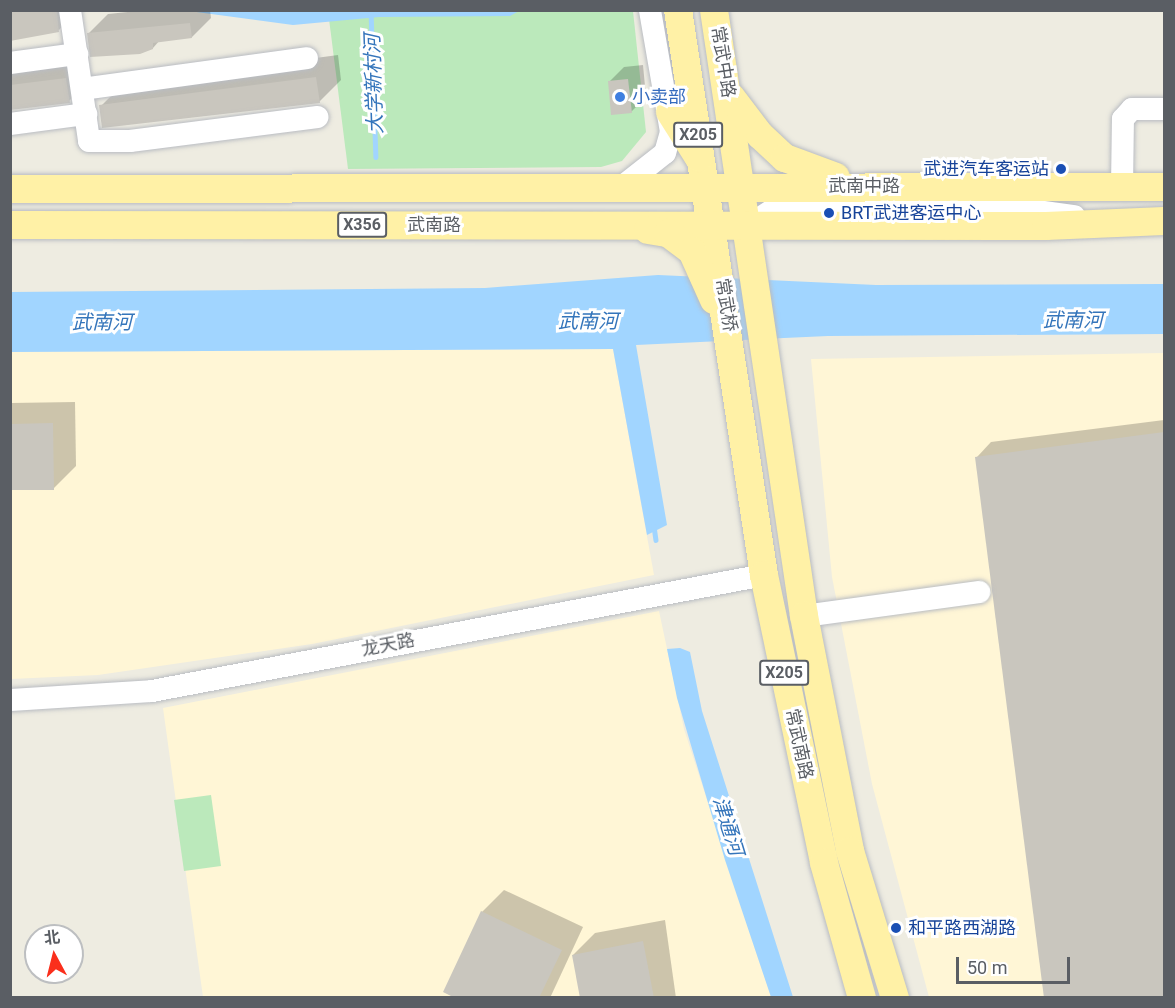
<!DOCTYPE html>
<html>
<head>
<meta charset="utf-8">
<style>
  body { margin:0 }
  #map { position:relative; width:1175px; height:1008px; overflow:hidden; background:#eeece1; font-family:Roboto,"Noto Sans SC",sans-serif }
  div>[style] { position:absolute }
  .commercial>* { inset:0; background:#fff6d6 }
  .green>* { inset:0; background:#bbe9bb }
  .water>* { inset:0; background:#a1d5ff }
  .shadow>* { inset:0; background:#0003 }
  .stream>* { height:4.5px; margin:-2.25px; padding:0 2.25px; transform-origin:2.25px; border-radius:2.25px; background:#a1d5ff }
  .building>* { inset:0; background:#c9c6be }
  .roads { filter:drop-shadow(0 0 2px #b9bcc2) drop-shadow(0 0 2px #b9bcc2) }
  .minor>* { height:22px; margin:-11px; padding:0 11px; transform-origin:11px; border-radius:11px; background:#fff }
  .major>* { height:28px; margin:-14px; padding:0 14px; transform-origin:14px; border-radius:14px; background:#fff1a6 }
  .dots>* { width:16px; height:16px; translate:-50% -50%; box-sizing:border-box; border:3px solid #fff; border-radius:50% }
  span { translate:-50% -50%; white-space:nowrap; text-align:center; line-height:1.15; -webkit-text-stroke:6px #fff; paint-order:stroke }
  .shield-label span { padding:2px 4px; background:#fff; border:2px solid; border-radius:4px; -webkit-text-stroke-width:0 }
  .shield-label { font-size:16px; color:#5a5e64; font-weight:700 }
  .street-label { font-size:18px; color:#5a5e64 }
  .shop-label { font-size:18px; color:#366cbe }
  .left { translate:0 -50%; text-align:left }
  .transit-label { font-size:18px; color:#164399 }
  .right { translate:-100% -50%; text-align:right }
  .water-label { font-size:20px; color:#3475bb; font-style:italic }
  .frame { position:absolute; inset:0; border:12px solid #5a5e64; pointer-events:none }
  .north { position:absolute; left:24px; top:924px; width:60px; height:60px; box-sizing:border-box; background:#fff; border:2px solid #bdbfc1; border-radius:50%; rotate:353deg; font-size:16px; font-weight:700; line-height:24px; text-align:center; color:#5a5e64 }
  .north::after { content:''; display:block; margin:auto; width:21px; height:27px; background:#fa2f1c; clip-path:polygon(50% 0,100% 100%,50% 72%,0 100%) }
  .scale { position:absolute; left:956px; top:957px; width:114px; height:27px; box-sizing:border-box; border:3px solid #5a5e64; border-top:0; padding-left:8px; font-size:18px; line-height:21px; white-space:nowrap; color:#5a5e64; -webkit-text-stroke:4px #fff; paint-order:stroke }
</style>
</head>
<body>
<div id="map">
  <div class="commercial">
    <div style="clip-path:polygon(613px 349px,654px 575px,312px 644px,98px 675px,11px 679px,10px 352px)"></div>
    <div style="clip-path:polygon(1164px 353px,1164px 997px,929px 997px,872px 784px,832px 577px,811px 359px)"></div>
    <div style="clip-path:polygon(659px 611px,684px 729px,771px 997px,203px 997px,163px 708px)"></div>
  </div>
  <div class="green">
    <div style="clip-path:polygon(328px 11px,633px 11px,646px 132px,622px 161px,601px 167px,348px 169px)"></div>
    <div style="clip-path:polygon(211px 795px,221px 866px,184px 871px,174px 800px)"></div>
  </div>
  <div class="water">
    <div style="clip-path:polygon(189px 11px,519px 10px,519px 11px,510px 16px,379px 17px,293px 25px)"></div>
    <div style="clip-path:polygon(658px 275px,876px 285px,1164px 284px,1164px 334px,828px 336px,636px 345px,667px 525px,647px 535px,613px 349px,11px 352px,10px 292px,485px 288px)"></div>
    <div style="clip-path:polygon(680px 648px,690px 652px,702px 711px,793px 997px,771px 997px,725px 860px,677px 698px,667px 649px)"></div>
  </div>
  <div class="shadow">
    <div style="clip-path:polygon(10px 10px,78px 10px,59px 30px)"></div>
    <div style="clip-path:polygon(147px 10px,210px 10px,211px 18px,192px 37px,160px 40px,153px 48px,89px 33px,108px 14px)"></div>
    <div style="clip-path:polygon(338px 55px,341px 80px,319px 102px,104px 126px,101px 106px,123px 84px)"></div>
    <div style="clip-path:polygon(88px 57px,91px 79px,69px 101px,10px 109px,10px 67px)"></div>
    <div style="clip-path:polygon(643px 65px,646px 97px,631px 112px,609px 82px,624px 67px)"></div>
    <div style="clip-path:polygon(75px 402px,76px 466px,54px 488px,10px 489px,10px 403px)"></div>
    <div style="clip-path:polygon(1164px 420px,1164px 998px,1046px 998px,977px 457px,991px 442px)"></div>
    <div style="clip-path:polygon(504px 890px,583px 927px,550px 998px,459px 998px,482px 912px)"></div>
    <div style="clip-path:polygon(665px 920px,676px 998px,581px 998px,573px 955px,595px 933px)"></div>
  </div>
  <div class="stream">
    <div style="left:371px;top:10px;width:147px;rotate:88.1deg"></div>
    <div style="left:654px;top:526px;width:14px;rotate:82deg"></div>
  </div>
  <div class="building">
    <div style="clip-path:polygon(10px 10px,57px 10px,59px 32px,10px 41px)"></div>
    <div style="clip-path:polygon(190px 23px,192px 38px,153px 43px,153px 49px,140px 54px,90px 57px,87px 33px)"></div>
    <div style="clip-path:polygon(316px 77px,320px 103px,102px 128px,99px 105px)"></div>
    <div style="clip-path:polygon(66px 78px,70px 103px,10px 110px,10px 85px)"></div>
    <div style="clip-path:polygon(628px 79px,632px 113px,611px 115px,608px 81px)"></div>
    <div style="clip-path:polygon(53px 423px,54px 490px,10px 490px,10px 424px)"></div>
    <div style="clip-path:polygon(1164px 432px,1164px 998px,1044px 998px,975px 457px)"></div>
    <div style="clip-path:polygon(481px 911px,562px 950px,539px 998px,455px 998px,443px 992px)"></div>
    <div style="clip-path:polygon(643px 941px,654px 998px,580px 998px,572px 955px)"></div>
  </div>
  <div class="roads">
    <div class="minor">
      <div style="left:70px;top:10px;width:132px;rotate:81.7deg"></div>
      <div style="left:89px;top:141px;width:41px"></div>
      <div style="left:130px;top:141px;width:189px;rotate:-7.3deg"></div>
      <div style="left:10px;top:63px;width:68px;rotate:-7.7deg"></div>
      <div style="left:82px;top:89px;width:227px;rotate:-7.8deg"></div>
      <div style="left:10px;top:124px;width:77px;rotate:-7.5deg"></div>
      <div style="left:623px;top:186px;width:53px;rotate:-38.2deg"></div>
      <div style="left:665px;top:153px;width:22px;rotate:-74deg"></div>
      <div style="left:671px;top:132px;width:124px;rotate:-99.8deg"></div>
      <div style="left:1122px;top:187px;width:68px;rotate:-89.2deg"></div>
      <div style="left:1123px;top:119px;width:13px;rotate:-48deg"></div>
      <div style="left:1132px;top:109px;width:32px"></div>
      <div style="left:749px;top:225px;width:35px;rotate:-33deg"></div>
      <div style="left:778px;top:206px;width:222px"></div>
      <div style="left:1000px;top:206px;width:75px;rotate:7.7deg"></div>
      <div style="left:804px;top:616px;width:177px;rotate:-7.8deg"></div>
      <div style="left:10px;top:700px;width:142px;rotate:-3.6deg"></div>
      <div style="left:152px;top:691px;width:623px;rotate:-10.73deg"></div>
    </div>
    <div class="major">
      <div style="left:678px;top:10px;width:572px;rotate:81.35deg"></div>
      <div style="left:764px;top:575px;width:294px;rotate:78.2deg"></div>
      <div style="left:824px;top:863px;width:140px;rotate:74.3deg"></div>
      <div style="left:714px;top:10px;width:613px;rotate:81.55deg"></div>
      <div style="left:804px;top:616px;width:239px;rotate:78.9deg"></div>
      <div style="left:850px;top:851px;width:154px;rotate:73deg"></div>
      <div style="left:731px;top:97px;width:48px;rotate:52.7deg"></div>
      <div style="left:760px;top:135px;width:34px;rotate:43deg"></div>
      <div style="left:785px;top:158px;width:54px;rotate:20.4deg"></div>
      <div style="left:670px;top:112px;width:54px;rotate:57.8deg"></div>
      <div style="left:10px;top:189px;width:1154px;rotate:-0.1deg"></div>
      <div style="left:10px;top:225px;width:1036px;rotate:0.06deg"></div>
      <div style="left:1046px;top:226px;width:118px;rotate:-2.4deg"></div>
      <div style="left:648px;top:230px;width:20px;rotate:9deg"></div>
      <div style="left:668px;top:233px;width:30px;rotate:37deg"></div>
      <div style="left:692px;top:251px;width:54px;rotate:65.8deg"></div>
    </div>
  </div>
  <div class="dots">
    <div style="left:620px;top:97px;background:#3f7fe0"></div>
    <div style="left:1061px;top:169px;background:#1a4fb4"></div>
    <div style="left:829px;top:213px;background:#1a4fb4"></div>
    <div style="left:896px;top:928px;background:#1a4fb4"></div>
  </div>
  <div class="shield-label">
    <span style="left:698px;top:135px">X205</span>
    <span style="left:362px;top:225px">X356</span>
    <span style="left:784px;top:673px">X205</span>
  </div>
  <div class="street-label">
    <span style="left:723px;top:62px;rotate:81deg">常武中路</span>
    <span style="left:864px;top:186px">武南中路</span>
    <span style="left:434px;top:225px">武南路</span>
    <span style="left:726px;top:305px;rotate:81deg">常武桥</span>
    <span style="left:388px;top:645px;rotate:-11deg">龙天路</span>
    <span style="left:799px;top:744px;rotate:78deg">常武南路</span>
  </div>
  <div class="shop-label">
    <span class="left" style="left:632px;top:97px">小卖部</span>
  </div>
  <div class="transit-label">
    <span class="right" style="left:1049px;top:169px">武进汽车客运站</span>
    <span class="left" style="left:841px;top:213px">BRT武进客运中心</span>
    <span class="left" style="left:908px;top:928px">和平路西湖路</span>
  </div>
  <div class="water-label">
    <span style="left:374px;top:84px;rotate:-92deg">大学新村河</span>
    <span style="left:1073px;top:320px">武南河</span>
    <span style="left:588px;top:321px">武南河</span>
    <span style="left:102px;top:322px">武南河</span>
    <span style="left:728px;top:826px;rotate:73deg">津通河</span>
  </div>
  <div class="frame"></div>
  <div class="north">北</div>
  <div class="scale">50 m</div>
</div>
</body>
</html>
